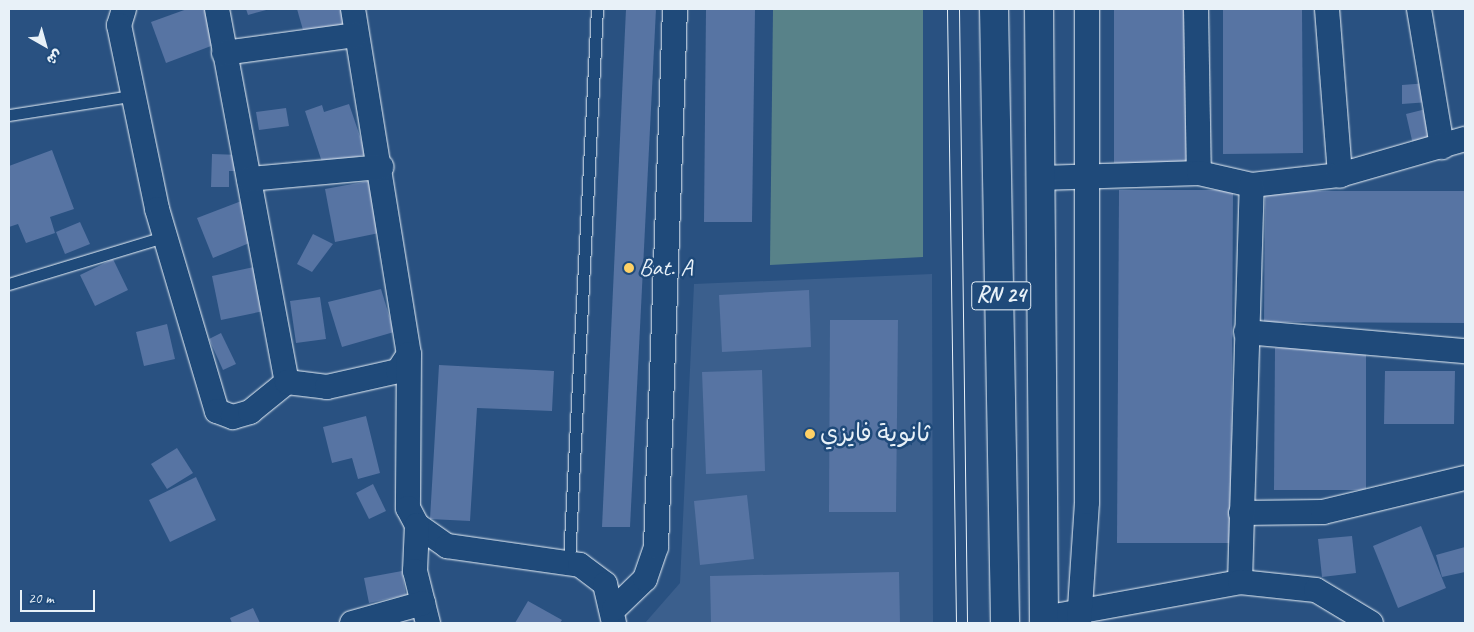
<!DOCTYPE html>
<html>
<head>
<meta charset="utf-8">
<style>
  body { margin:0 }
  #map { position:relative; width:1474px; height:632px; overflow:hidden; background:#295181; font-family:Caveat,"Playpen Sans Arabic",sans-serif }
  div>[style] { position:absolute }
  .built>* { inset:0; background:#3b5f8d }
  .green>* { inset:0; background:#588289 }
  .building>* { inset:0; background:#5774a3 }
  .roads { filter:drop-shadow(0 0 1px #e8f1f8) drop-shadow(0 0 1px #e8f1f8) }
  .lane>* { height:11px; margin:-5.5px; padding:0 5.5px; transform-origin:5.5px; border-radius:5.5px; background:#1f4a7a }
  .street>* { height:24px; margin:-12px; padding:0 12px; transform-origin:12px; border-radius:12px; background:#1f4a7a }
  .primary>* { height:28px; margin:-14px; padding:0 14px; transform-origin:14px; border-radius:14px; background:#1f4a7a }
  .tram>* { height:1px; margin:-0.5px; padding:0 0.5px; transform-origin:0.5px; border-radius:0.5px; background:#e8f1f8 }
  .dots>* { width:14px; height:14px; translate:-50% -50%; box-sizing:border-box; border:2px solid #1f4a7a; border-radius:50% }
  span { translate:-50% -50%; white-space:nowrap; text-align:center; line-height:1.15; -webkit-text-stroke:5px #1f4a7a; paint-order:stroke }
  .shield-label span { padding:1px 4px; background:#1f4a7a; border:1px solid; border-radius:4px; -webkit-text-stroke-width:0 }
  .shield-label { font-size:22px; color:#e8f1f8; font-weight:700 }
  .poi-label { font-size:24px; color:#e8f1f8 }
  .left { translate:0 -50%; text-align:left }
  .frame { position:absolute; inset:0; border:10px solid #e8f1f8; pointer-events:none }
  .north { position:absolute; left:20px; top:20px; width:50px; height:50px; -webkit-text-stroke:4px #1f4a7a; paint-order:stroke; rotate:142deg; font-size:14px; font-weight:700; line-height:20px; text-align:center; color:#e8f1f8 }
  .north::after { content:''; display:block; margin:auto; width:18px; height:22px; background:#e8f1f8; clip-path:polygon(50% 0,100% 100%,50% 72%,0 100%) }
  .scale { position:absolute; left:20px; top:590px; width:75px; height:22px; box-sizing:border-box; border:2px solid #e8f1f8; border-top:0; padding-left:6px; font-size:15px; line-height:18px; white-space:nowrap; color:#e8f1f8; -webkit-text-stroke:4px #1f4a7a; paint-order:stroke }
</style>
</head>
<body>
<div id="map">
  <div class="built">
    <div style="clip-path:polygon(932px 274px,933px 623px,645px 623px,680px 583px,694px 284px)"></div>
  </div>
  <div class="green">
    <div style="clip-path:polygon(773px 9px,923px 9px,923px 257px,770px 265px)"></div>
  </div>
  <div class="building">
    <div style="clip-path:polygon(187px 9px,207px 9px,219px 43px,166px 63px,151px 22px)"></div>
    <div style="clip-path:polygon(246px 9px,270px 9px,248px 15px)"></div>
    <div style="clip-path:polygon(297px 9px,343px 9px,348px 26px,305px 37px)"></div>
    <div style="clip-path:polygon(626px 9px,656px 9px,630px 527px,602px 527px)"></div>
    <div style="clip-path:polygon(706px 9px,755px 9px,752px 222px,704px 222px)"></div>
    <div style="clip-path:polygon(1114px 9px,1189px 9px,1190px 163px,1114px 163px)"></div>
    <div style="clip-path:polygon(1223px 9px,1302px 9px,1303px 153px,1223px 154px)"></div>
    <div style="clip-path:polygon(1428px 83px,1429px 102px,1402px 104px,1402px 85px)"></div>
    <div style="clip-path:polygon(349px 104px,366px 154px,324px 168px,305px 111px,322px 105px,324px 112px)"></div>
    <div style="clip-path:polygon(286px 108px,289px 126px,259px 130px,256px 112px)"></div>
    <div style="clip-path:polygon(1426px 109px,1434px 144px,1414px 149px,1406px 114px)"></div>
    <div style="clip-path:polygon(52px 150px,74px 209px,50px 217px,55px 233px,26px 243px,18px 224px,9px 227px,9px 166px)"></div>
    <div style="clip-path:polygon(212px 154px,241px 155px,241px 171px,229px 171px,229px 187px,211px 187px)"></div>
    <div style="clip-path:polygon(380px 179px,389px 231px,335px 242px,325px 189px)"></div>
    <div style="clip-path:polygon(1119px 190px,1233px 190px,1231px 543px,1117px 543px)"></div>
    <div style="clip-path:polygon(1265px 191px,1465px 191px,1465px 323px,1264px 322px)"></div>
    <div style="clip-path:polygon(244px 200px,259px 239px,213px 258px,197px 218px)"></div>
    <div style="clip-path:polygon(80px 222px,90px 244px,65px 254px,56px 232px)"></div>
    <div style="clip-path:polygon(313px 234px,333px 244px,312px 272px,297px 264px)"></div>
    <div style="clip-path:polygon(113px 259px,128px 290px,95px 306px,80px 275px)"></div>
    <div style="clip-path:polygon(254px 267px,264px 311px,221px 320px,212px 276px)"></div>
    <div style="clip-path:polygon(381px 289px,394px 332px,342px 347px,328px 302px)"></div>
    <div style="clip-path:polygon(809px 290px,811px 347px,722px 352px,719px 295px)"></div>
    <div style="clip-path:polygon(320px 297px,326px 339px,296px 343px,290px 301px)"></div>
    <div style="clip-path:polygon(830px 320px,898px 320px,896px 512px,829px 512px)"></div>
    <div style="clip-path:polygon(167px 324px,175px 359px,144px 366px,136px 332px)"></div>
    <div style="clip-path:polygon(221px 333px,236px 364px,223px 370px,209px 339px)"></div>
    <div style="clip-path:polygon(1366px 347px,1366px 490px,1274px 490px,1275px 348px)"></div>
    <div style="clip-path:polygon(439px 365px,554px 371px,552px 411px,477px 408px,470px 521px,430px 519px)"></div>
    <div style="clip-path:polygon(762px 370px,765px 471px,706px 474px,702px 372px)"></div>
    <div style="clip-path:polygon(1385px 371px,1455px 371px,1454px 424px,1384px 424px)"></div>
    <div style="clip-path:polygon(366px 416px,380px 473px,358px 479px,352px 458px,332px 463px,323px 427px)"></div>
    <div style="clip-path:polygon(177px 448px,193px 473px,167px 489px,151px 464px)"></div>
    <div style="clip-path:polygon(196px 477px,216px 520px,170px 542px,149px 500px)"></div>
    <div style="clip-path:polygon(373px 484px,386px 511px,369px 519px,356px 493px)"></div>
    <div style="clip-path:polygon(747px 495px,754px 559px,700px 565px,694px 501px)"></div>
    <div style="clip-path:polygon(1421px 526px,1446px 588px,1398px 608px,1373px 546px)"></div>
    <div style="clip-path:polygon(1352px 536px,1356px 573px,1322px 577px,1318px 539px)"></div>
    <div style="clip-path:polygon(1465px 547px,1465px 572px,1442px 577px,1436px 555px)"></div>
    <div style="clip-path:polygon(402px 571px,406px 595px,369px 603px,364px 578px)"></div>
    <div style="clip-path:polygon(899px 572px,900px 623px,711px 623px,710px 576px)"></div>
    <div style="clip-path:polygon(528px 601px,562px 620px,560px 623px,515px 623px)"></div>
    <div style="clip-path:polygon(253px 608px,260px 623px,232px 623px,230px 618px)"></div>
  </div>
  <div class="roads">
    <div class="lane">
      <div style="left:9px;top:115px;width:123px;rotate:-8.9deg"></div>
      <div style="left:9px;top:284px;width:162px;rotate:-16.9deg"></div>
      <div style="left:569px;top:561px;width:553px;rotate:-87.1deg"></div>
    </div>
    <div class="street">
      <div style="left:124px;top:9px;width:17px;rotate:107deg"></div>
      <div style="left:119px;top:25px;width:188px;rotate:78.3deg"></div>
      <div style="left:157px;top:209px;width:211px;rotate:73.5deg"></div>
      <div style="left:217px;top:411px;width:17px;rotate:21deg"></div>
      <div style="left:233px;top:417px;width:18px;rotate:-16deg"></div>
      <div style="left:250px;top:412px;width:48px;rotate:-39deg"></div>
      <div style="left:217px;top:9px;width:380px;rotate:79.4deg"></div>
      <div style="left:287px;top:382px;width:40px;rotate:7.1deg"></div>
      <div style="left:327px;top:387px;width:73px;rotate:-12.7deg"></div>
      <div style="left:398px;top:371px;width:20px;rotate:-57deg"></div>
      <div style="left:353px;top:9px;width:350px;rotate:80.8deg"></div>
      <div style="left:409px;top:354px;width:154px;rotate:90.4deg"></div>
      <div style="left:408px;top:508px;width:19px;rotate:62deg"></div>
      <div style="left:417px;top:525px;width:37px;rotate:35deg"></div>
      <div style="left:447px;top:546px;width:134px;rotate:8.1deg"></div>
      <div style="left:580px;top:565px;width:31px;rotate:37deg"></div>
      <div style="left:605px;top:584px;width:40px;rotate:77deg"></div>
      <div style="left:1196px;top:9px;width:164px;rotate:89deg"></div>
      <div style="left:1327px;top:9px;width:167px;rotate:85.5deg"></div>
      <div style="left:1419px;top:9px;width:140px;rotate:80.5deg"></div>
      <div style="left:224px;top:53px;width:133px;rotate:-7.8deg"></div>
      <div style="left:1040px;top:178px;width:159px;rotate:-1.8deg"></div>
      <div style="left:1199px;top:173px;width:54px;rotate:12.8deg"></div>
      <div style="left:1252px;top:185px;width:89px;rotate:-6.5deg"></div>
      <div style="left:1340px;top:175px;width:130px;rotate:-16.1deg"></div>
      <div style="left:249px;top:179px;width:133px;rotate:-5.2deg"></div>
      <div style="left:1246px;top:332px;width:220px;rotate:5deg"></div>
      <div style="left:1241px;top:513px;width:82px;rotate:-0.7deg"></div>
      <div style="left:1323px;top:512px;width:146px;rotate:-13.5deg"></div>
      <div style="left:417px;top:525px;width:46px;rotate:92.5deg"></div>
      <div style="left:415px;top:571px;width:54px;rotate:76deg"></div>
      <div style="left:1240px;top:582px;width:397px;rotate:-88.3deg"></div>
      <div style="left:614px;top:609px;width:43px;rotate:-44.1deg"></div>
      <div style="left:645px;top:579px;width:34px;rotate:-71deg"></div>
      <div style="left:656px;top:547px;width:538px;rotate:-87.98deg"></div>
      <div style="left:1044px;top:618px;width:199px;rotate:-10.4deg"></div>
      <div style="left:1240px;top:582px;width:76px;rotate:6deg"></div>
      <div style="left:1316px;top:590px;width:64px;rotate:31deg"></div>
      <div style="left:352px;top:623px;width:74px;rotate:-15.7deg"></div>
      <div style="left:1079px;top:623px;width:121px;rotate:-86.2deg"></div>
      <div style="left:1087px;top:502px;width:493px;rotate:-90deg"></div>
    </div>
    <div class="primary">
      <div style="left:994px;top:9px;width:614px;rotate:88.97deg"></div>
      <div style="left:1039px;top:9px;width:614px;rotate:89.53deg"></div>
    </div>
  </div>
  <div class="tram">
    <div style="left:947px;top:9px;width:614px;rotate:89.16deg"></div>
    <div style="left:959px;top:9px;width:614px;rotate:89.25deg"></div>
  </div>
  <div class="dots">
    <div style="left:629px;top:268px;background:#ffd166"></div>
    <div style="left:810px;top:434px;background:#ffd166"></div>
  </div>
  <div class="shield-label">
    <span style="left:1001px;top:296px">RN 24</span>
  </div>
  <div class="poi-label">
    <span class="left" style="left:639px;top:268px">Bat. A</span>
    <span class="left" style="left:820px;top:434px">ثانوية فايزي</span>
  </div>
  <div class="frame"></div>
  <div class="north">ش</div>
  <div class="scale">20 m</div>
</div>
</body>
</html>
